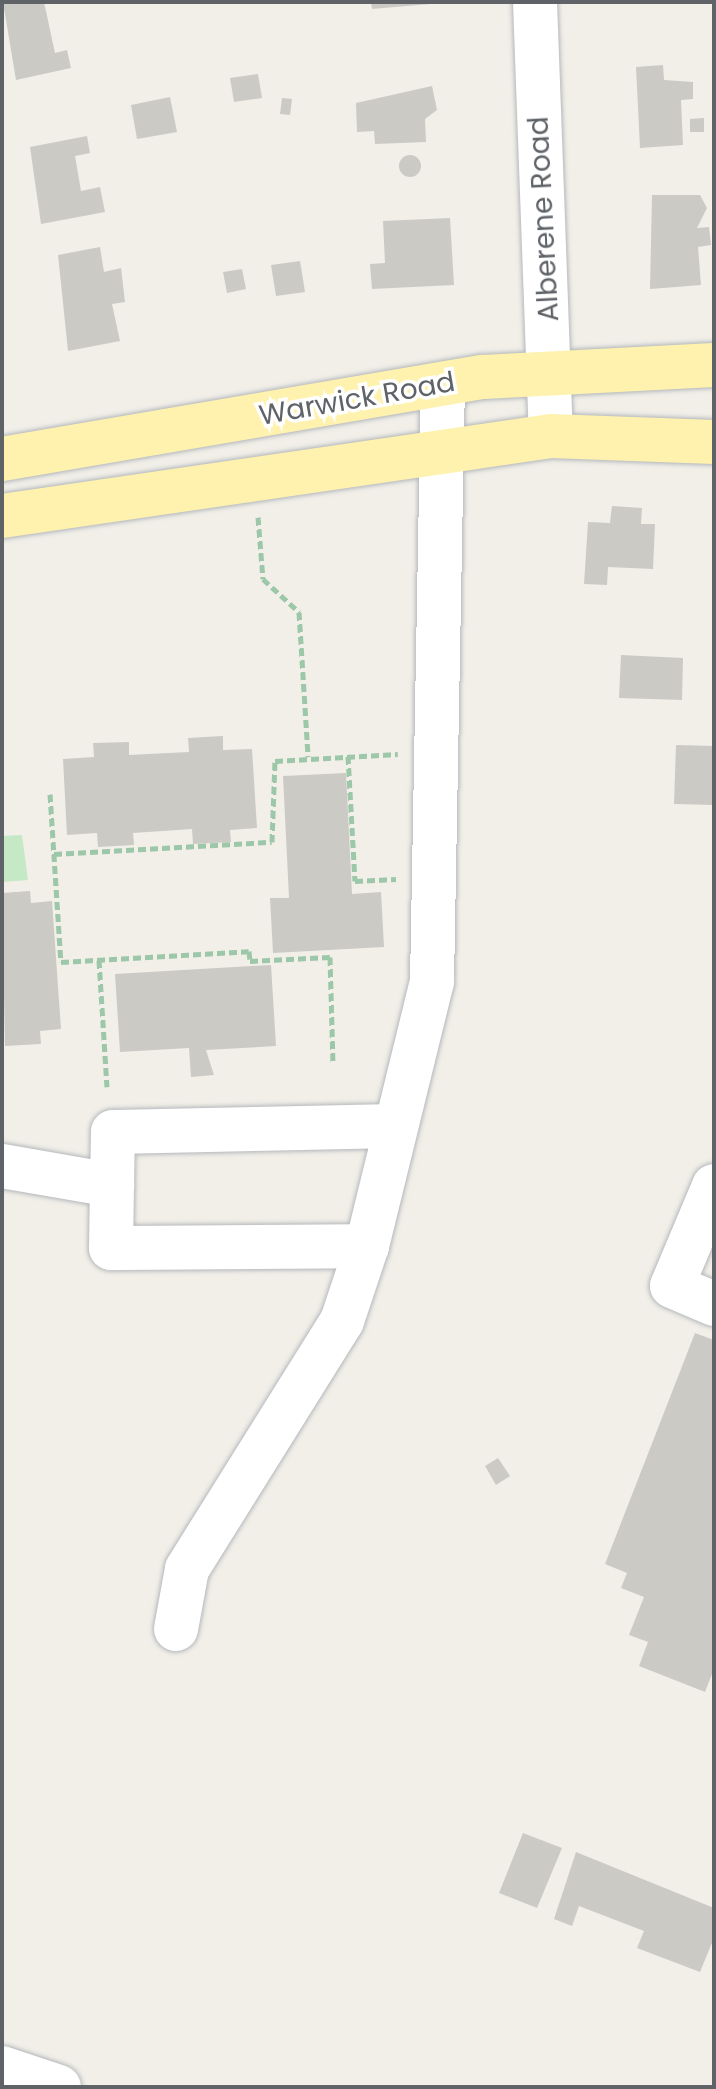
<!DOCTYPE html>
<html>
<head>
<meta charset="utf-8">
<style>
  body { margin:0 }
  #map { position:relative; width:716px; height:2089px; overflow:hidden; background:#f1efe8; font-family:Poppins,sans-serif }
  div>[style] { position:absolute }
  .green>* { inset:0; background:#c5e8c5 }
  .building>* { inset:0; background:#cccac5 }
  .round { border-radius:50% }
  .path>* { height:5px; margin-top:-2.5px; transform-origin:0; background:repeating-linear-gradient(90deg,#9cc7a9 0 8px,transparent 0 12px) }
  .roads { filter:drop-shadow(0 0 2px #b5b8bc) drop-shadow(0 0 2px #b5b8bc) }
  .minor>* { height:44px; margin:-22px; padding:0 22px; transform-origin:22px; border-radius:22px; background:#fff }
  .major>* { height:44px; margin:-22px; padding:0 22px; transform-origin:22px; border-radius:22px; background:#fff2af }
  span { translate:-50% -50%; white-space:nowrap; text-align:center; line-height:1.15; -webkit-text-stroke:7px #fff; paint-order:stroke }
  .street-label { font-size:28px; color:#5f6368 }
  .frame { position:absolute; inset:0; border:4px solid #5f6368; pointer-events:none }
</style>
</head>
<body>
<div id="map">
  <div class="green">
    <div style="clip-path:polygon(22px 835px,28px 880px,2px 882px,2px 836px)"></div>
  </div>
  <div class="building">
    <div style="clip-path:polygon(3px 2px,44px 2px,55px 53px,67px 50px,71px 68px,16px 80px)"></div>
    <div style="clip-path:polygon(371px 2px,430px 2px,430px 4px,372px 9px)"></div>
    <div style="clip-path:polygon(663px 65px,664px 80px,693px 82px,693px 99px,681px 100px,683px 145px,640px 148px,636px 67px)"></div>
    <div style="clip-path:polygon(258px 74px,262px 98px,234px 102px,230px 78px)"></div>
    <div style="clip-path:polygon(432px 86px,437px 110px,425px 119px,426px 142px,375px 144px,374px 131px,357px 132px,356px 103px)"></div>
    <div style="clip-path:polygon(170px 97px,177px 132px,137px 139px,131px 105px)"></div>
    <div style="clip-path:polygon(282px 98px,292px 99px,290px 115px,280px 114px)"></div>
    <div style="clip-path:polygon(704px 118px,704px 132px,690px 132px,690px 119px)"></div>
    <div style="clip-path:polygon(87px 136px,90px 153px,75px 156px,81px 191px,100px 187px,105px 212px,41px 224px,30px 147px)"></div>
    <div class="round" style="left:399px;top:155px;width:22px;height:22px"></div>
    <div style="clip-path:polygon(652px 195px,700px 195px,707px 208px,697px 228px,709px 227px,711px 245px,698px 247px,701px 285px,650px 289px)"></div>
    <div style="clip-path:polygon(450px 218px,454px 285px,372px 289px,370px 264px,385px 263px,383px 221px)"></div>
    <div style="clip-path:polygon(100px 247px,104px 272px,121px 268px,125px 302px,112px 304px,120px 341px,68px 351px,58px 255px)"></div>
    <div style="clip-path:polygon(300px 261px,305px 292px,276px 296px,271px 265px)"></div>
    <div style="clip-path:polygon(242px 269px,246px 289px,227px 293px,223px 272px)"></div>
    <div style="clip-path:polygon(612px 506px,642px 508px,641px 524px,655px 524px,653px 569px,608px 567px,607px 585px,584px 584px,588px 522px,610px 523px)"></div>
    <div style="clip-path:polygon(621px 655px,683px 658px,682px 700px,619px 698px)"></div>
    <div style="clip-path:polygon(223px 736px,223px 750px,252px 749px,257px 828px,230px 830px,231px 842px,193px 844px,192px 829px,133px 833px,134px 845px,98px 847px,97px 833px,67px 835px,63px 759px,94px 757px,93px 743px,129px 742px,129px 755px,189px 752px,188px 738px)"></div>
    <div style="clip-path:polygon(676px 745px,714px 746px,714px 805px,674px 804px)"></div>
    <div style="clip-path:polygon(346px 773px,352px 894px,381px 892px,384px 947px,273px 953px,270px 898px,289px 898px,283px 776px)"></div>
    <div style="clip-path:polygon(30px 891px,31px 903px,52px 901px,61px 1029px,40px 1031px,41px 1044px,5px 1046px,2px 893px)"></div>
    <div style="clip-path:polygon(271px 965px,276px 1046px,206px 1050px,214px 1075px,191px 1077px,189px 1048px,120px 1052px,115px 974px)"></div>
    <div style="clip-path:polygon(695px 1333px,714px 1340px,714px 1669px,705px 1692px,639px 1666px,648px 1642px,629px 1635px,644px 1597px,621px 1588px,627px 1573px,605px 1564px)"></div>
    <div style="clip-path:polygon(498px 1458px,510px 1476px,496px 1485px,485px 1466px)"></div>
    <div style="clip-path:polygon(523px 1833px,562px 1848px,537px 1908px,499px 1893px)"></div>
    <div style="clip-path:polygon(576px 1852px,714px 1908px,714px 1938px,700px 1972px,637px 1948px,644px 1931px,579px 1906px,572px 1926px,554px 1919px)"></div>
  </div>
  <div class="path">
    <div style="left:258px;top:517px;width:62px;rotate:85.4deg"></div>
    <div style="left:263px;top:579px;width:49px;rotate:42.5deg"></div>
    <div style="left:299px;top:612px;width:145px;rotate:86.4deg"></div>
    <div style="left:348px;top:756px;width:125px;rotate:86.8deg"></div>
    <div style="left:355px;top:881px;width:41px;rotate:-2.8deg"></div>
    <div style="left:50px;top:794px;width:168px;rotate:86.3deg"></div>
    <div style="left:61px;top:962px;width:188px;rotate:-3.3deg"></div>
    <div style="left:249px;top:951px;width:10px;rotate:84deg"></div>
    <div style="left:250px;top:961px;width:80px;rotate:-2.9deg"></div>
    <div style="left:330px;top:957px;width:105px;rotate:88.4deg"></div>
    <div style="left:54px;top:854px;width:218px;rotate:-3.2deg"></div>
    <div style="left:272px;top:842px;width:81px;rotate:-87.9deg"></div>
    <div style="left:275px;top:761px;width:123px;rotate:-3.3deg"></div>
    <div style="left:99px;top:960px;width:127px;rotate:86.4deg"></div>
  </div>
  <div class="roads">
    <div class="minor">
      <div style="left:535px;top:2px;width:434px;rotate:87.9deg"></div>
      <div style="left:2px;top:1166px;width:112px;rotate:9.8deg"></div>
      <div style="left:112px;top:1185px;width:63px;rotate:90.9deg"></div>
      <div style="left:111px;top:1248px;width:256px;rotate:-0.4deg"></div>
      <div style="left:367px;top:1246px;width:272px;rotate:-76.2deg"></div>
      <div style="left:432px;top:982px;width:598px;rotate:-88.95deg"></div>
      <div style="left:112px;top:1185px;width:53px;rotate:-88.9deg"></div>
      <div style="left:113px;top:1132px;width:283px;rotate:-1.2deg"></div>
      <div style="left:714px;top:1186px;width:108px;rotate:112.8deg"></div>
      <div style="left:672px;top:1286px;width:46px;rotate:23.2deg"></div>
      <div style="left:176px;top:1629px;width:61px;rotate:-79.6deg"></div>
      <div style="left:187px;top:1569px;width:292px;rotate:-58deg"></div>
      <div style="left:342px;top:1321px;width:79px;rotate:-71.6deg"></div>
      <div style="left:2px;top:2068px;width:60px;rotate:18.4deg"></div>
    </div>
    <div class="major">
      <div style="left:2px;top:459px;width:488px;rotate:-9.7deg"></div>
      <div style="left:483px;top:377px;width:231px;rotate:-3deg"></div>
      <div style="left:2px;top:516px;width:555px;rotate:-8.29deg"></div>
      <div style="left:551px;top:436px;width:163px;rotate:2.1deg"></div>
    </div>
  </div>
  <div class="street-label">
    <span style="left:544px;top:219px;rotate:-93deg">Alberene Road</span>
    <span style="left:357px;top:399px;rotate:-10deg">Warwick Road</span>
  </div>
  <div class="frame"></div>
</div>
</body>
</html>
